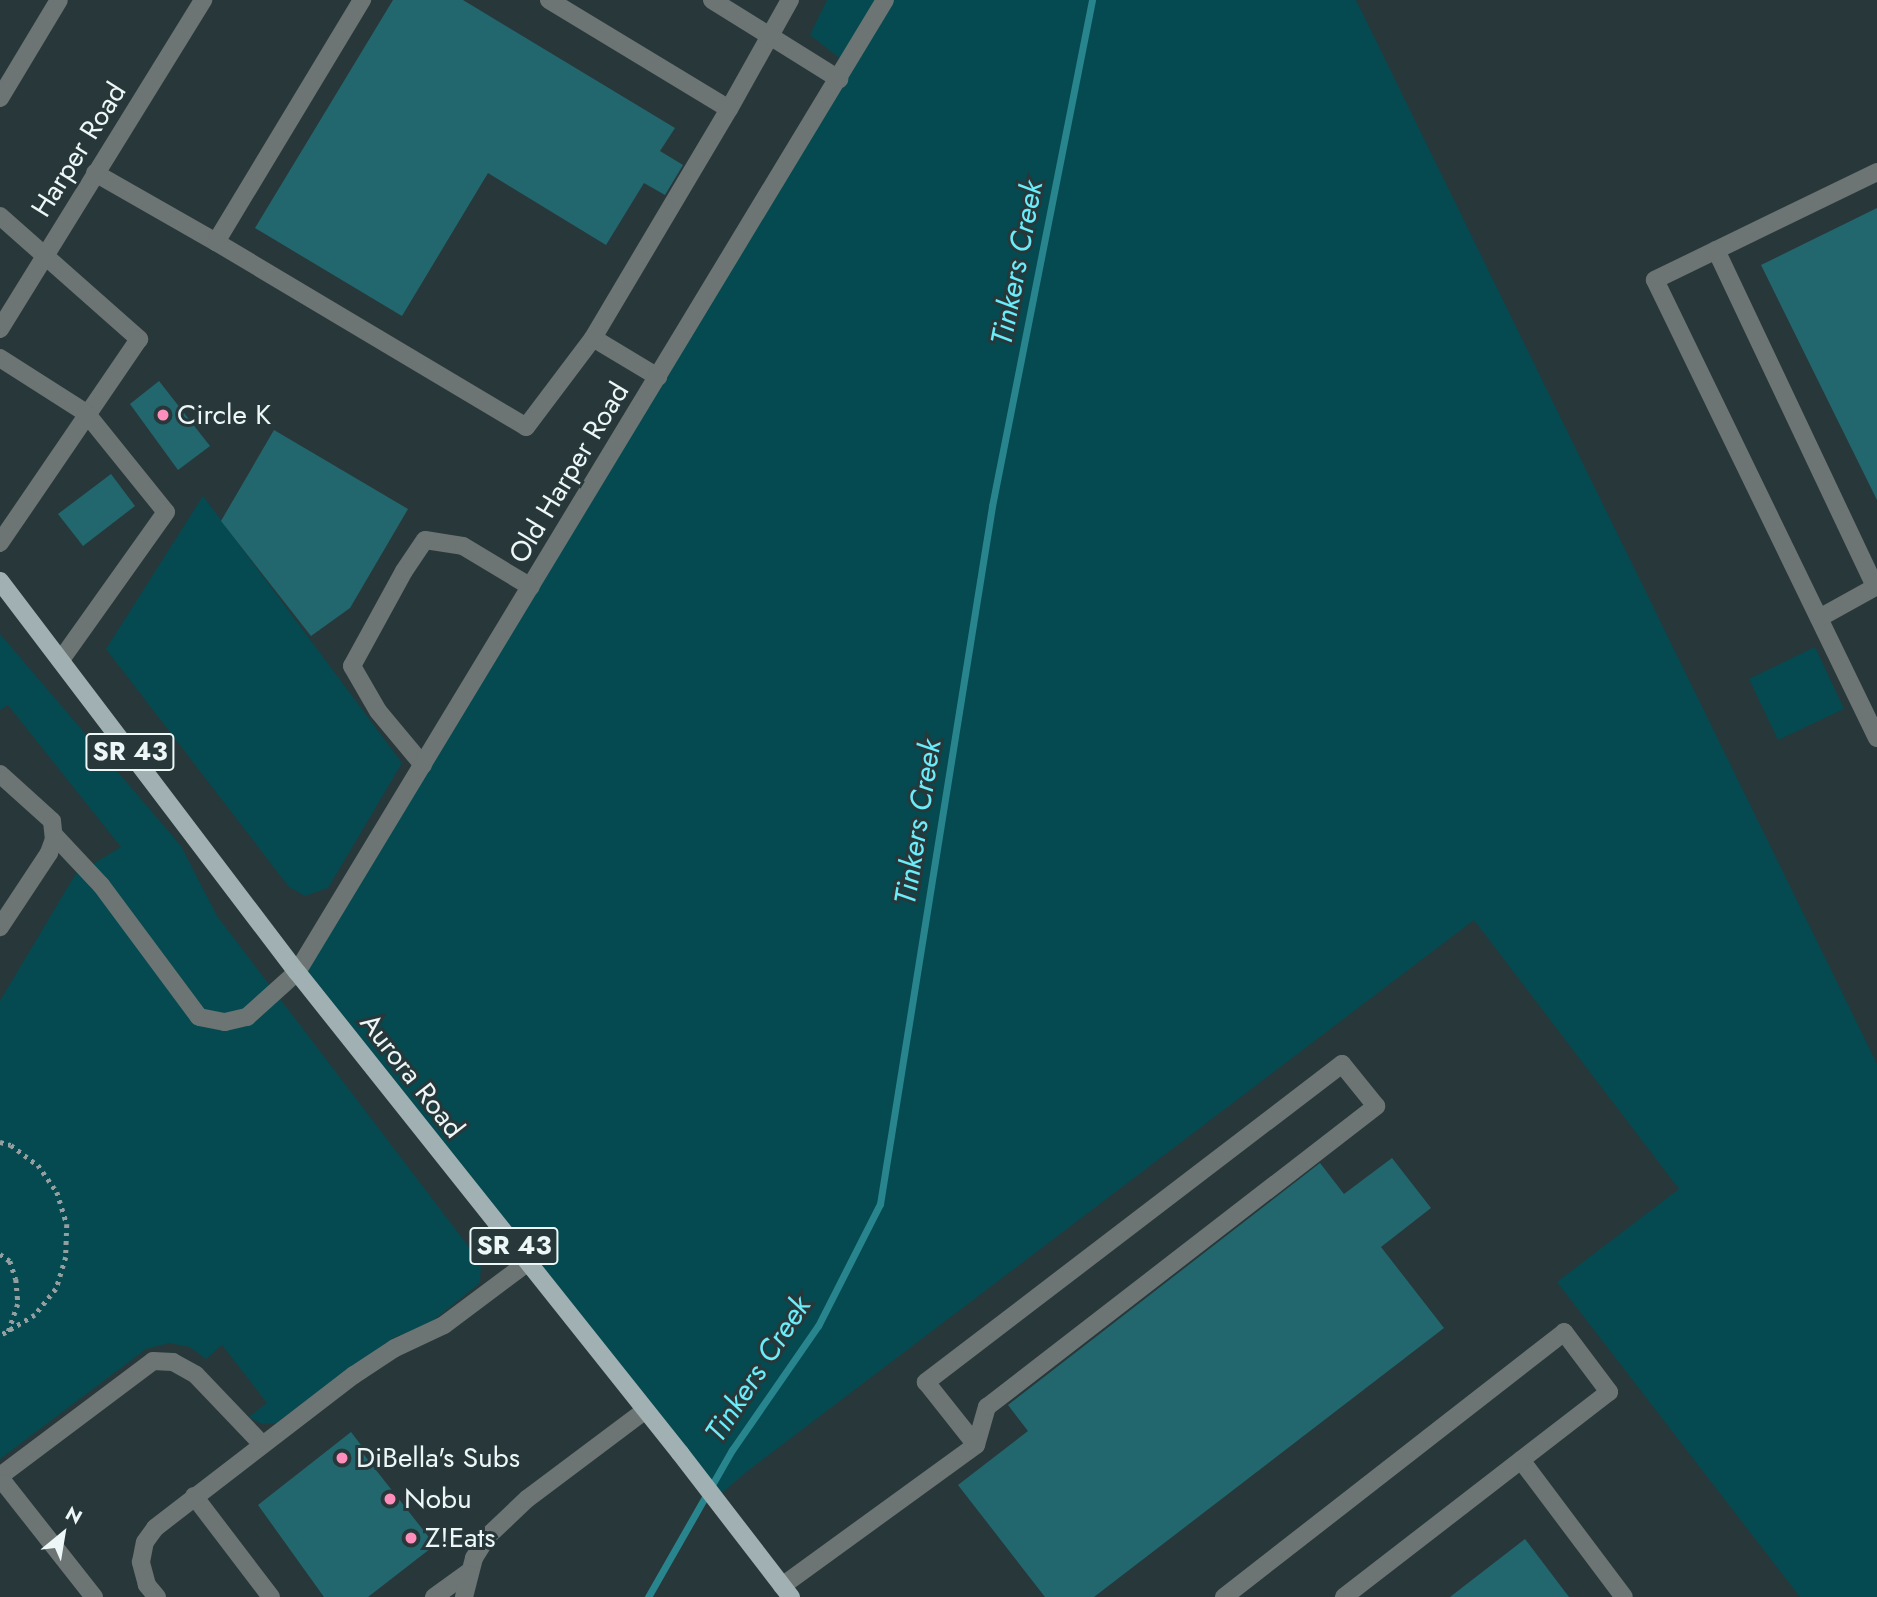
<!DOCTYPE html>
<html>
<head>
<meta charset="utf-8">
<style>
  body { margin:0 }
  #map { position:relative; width:1877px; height:1597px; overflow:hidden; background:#28383a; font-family:Jost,sans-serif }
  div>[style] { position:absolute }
  .green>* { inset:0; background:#044a50 }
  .stream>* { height:7px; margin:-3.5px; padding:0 3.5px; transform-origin:3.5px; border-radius:3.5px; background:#28858e }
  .building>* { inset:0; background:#22676e }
  .path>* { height:4.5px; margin-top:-2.25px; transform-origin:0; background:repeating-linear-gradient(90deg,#939fa1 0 3.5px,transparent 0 8.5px) }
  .minor>* { height:18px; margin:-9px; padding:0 9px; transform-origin:9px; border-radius:9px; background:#6c7474 }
  .major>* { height:18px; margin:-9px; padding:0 9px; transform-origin:9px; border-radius:9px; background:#a1b1b3 }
  .dots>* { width:19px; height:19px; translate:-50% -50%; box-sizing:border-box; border:4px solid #28383a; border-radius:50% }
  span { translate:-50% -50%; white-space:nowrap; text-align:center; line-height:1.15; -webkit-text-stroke:6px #28383a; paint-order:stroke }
  .shield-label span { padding:2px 5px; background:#28383a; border:2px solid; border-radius:5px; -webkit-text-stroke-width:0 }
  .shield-label { font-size:26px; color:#edf7f8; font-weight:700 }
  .street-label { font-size:28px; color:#edf7f8 }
  .poi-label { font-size:28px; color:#edf7f8 }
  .left { translate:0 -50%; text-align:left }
  .water-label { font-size:30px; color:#6becf9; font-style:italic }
  .north { position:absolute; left:28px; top:1499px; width:70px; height:70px; -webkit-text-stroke:5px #28383a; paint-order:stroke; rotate:30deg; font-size:19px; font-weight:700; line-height:28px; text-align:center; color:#edf7f8 }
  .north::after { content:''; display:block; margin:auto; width:24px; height:32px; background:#edf7f8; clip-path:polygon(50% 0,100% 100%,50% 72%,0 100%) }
</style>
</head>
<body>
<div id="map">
  <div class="green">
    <div style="clip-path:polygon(827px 0,1356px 0,1877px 1064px,1877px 1597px,1800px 1597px,1557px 1282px,1679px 1189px,1474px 920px,745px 1473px,715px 1499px,297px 972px,847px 64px,810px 35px)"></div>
    <div style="clip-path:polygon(203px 496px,402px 763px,328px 888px,305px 896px,289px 887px,106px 649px)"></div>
    <div style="clip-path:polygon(0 634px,181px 846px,217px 916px,481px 1263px,480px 1283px,430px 1323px,393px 1338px,276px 1423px,262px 1424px,249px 1417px,267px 1403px,222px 1345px,206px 1359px,190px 1347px,169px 1343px,146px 1349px,0 1459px,0 1001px,75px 875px,121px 847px,8px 705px,0 710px)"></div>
    <div style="clip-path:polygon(1815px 647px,1844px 709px,1778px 740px,1749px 679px)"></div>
  </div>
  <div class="stream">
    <div style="left:648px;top:1597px;width:169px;rotate:-60.3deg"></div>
    <div style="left:732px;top:1450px;width:151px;rotate:-55.3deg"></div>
    <div style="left:818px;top:1326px;width:137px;rotate:-63.1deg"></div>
    <div style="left:880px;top:1204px;width:707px;rotate:-80.88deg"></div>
    <div style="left:992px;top:506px;width:516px;rotate:-78.82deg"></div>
  </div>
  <div class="building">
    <div style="clip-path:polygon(393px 0,463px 0,675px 128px,660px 151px,683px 165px,665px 195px,644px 183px,606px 245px,488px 173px,402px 316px,255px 228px)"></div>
    <div style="clip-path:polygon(1877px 208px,1877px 500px,1761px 265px)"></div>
    <div style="clip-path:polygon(159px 381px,210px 446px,178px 470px,130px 404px)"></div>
    <div style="clip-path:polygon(274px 430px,408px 509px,350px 608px,311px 636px,221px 521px)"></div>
    <div style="clip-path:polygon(111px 474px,135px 506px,83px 546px,58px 514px)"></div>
    <div style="clip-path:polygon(1392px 1158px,1431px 1208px,1381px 1247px,1444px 1328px,1094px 1597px,1045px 1597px,958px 1485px,1028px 1431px,1008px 1405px,1320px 1163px,1344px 1194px)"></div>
    <div style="clip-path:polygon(351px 1432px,364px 1449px,361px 1451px,435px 1545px,368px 1597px,324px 1597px,258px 1505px)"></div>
    <div style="clip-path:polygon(1525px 1539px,1569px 1597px,1450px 1597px)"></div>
  </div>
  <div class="path">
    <div style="left:0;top:1142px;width:11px;rotate:15deg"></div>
    <div style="left:11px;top:1145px;width:34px;rotate:37deg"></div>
    <div style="left:38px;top:1165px;width:33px;rotate:55deg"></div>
    <div style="left:57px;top:1192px;width:34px;rotate:73deg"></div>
    <div style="left:67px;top:1224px;width:33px;rotate:92deg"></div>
    <div style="left:66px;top:1257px;width:34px;rotate:107deg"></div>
    <div style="left:56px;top:1289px;width:33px;rotate:129deg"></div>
    <div style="left:35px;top:1315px;width:41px;rotate:149deg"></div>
    <div style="left:0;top:1254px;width:12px;rotate:35deg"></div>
    <div style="left:10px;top:1261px;width:19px;rotate:72deg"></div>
    <div style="left:16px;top:1279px;width:25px;rotate:85deg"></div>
    <div style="left:18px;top:1304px;width:31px;rotate:109deg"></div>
  </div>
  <div class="minor">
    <div style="left:549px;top:0;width:210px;rotate:31.2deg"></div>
    <div style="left:729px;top:109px;width:125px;rotate:-60.8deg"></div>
    <div style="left:712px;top:0;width:150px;rotate:31.9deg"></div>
    <div style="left:0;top:98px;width:114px;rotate:-59deg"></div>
    <div style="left:1877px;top:172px;width:247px;rotate:154.1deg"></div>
    <div style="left:1655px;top:280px;width:509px;rotate:64.14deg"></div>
    <div style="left:95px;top:173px;width:139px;rotate:29.7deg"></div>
    <div style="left:216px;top:242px;width:361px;rotate:30.8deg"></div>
    <div style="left:526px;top:427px;width:111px;rotate:-53deg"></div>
    <div style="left:593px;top:338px;width:76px;rotate:31deg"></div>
    <div style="left:0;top:216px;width:186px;rotate:41.5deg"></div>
    <div style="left:139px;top:339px;width:247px;rotate:124.3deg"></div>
    <div style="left:216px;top:242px;width:283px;rotate:-58.9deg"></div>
    <div style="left:1716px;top:250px;width:373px;rotate:64.7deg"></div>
    <div style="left:1875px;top:587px;width:64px;rotate:151deg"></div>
    <div style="left:0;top:329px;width:387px;rotate:-58.3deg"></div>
    <div style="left:593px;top:338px;width:266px;rotate:-59.3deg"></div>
    <div style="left:0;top:358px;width:102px;rotate:32.6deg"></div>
    <div style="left:86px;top:413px;width:127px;rotate:51.1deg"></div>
    <div style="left:166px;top:512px;width:181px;rotate:125.4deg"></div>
    <div style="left:423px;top:765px;width:70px;rotate:-129.8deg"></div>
    <div style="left:378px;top:711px;width:52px;rotate:-120deg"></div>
    <div style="left:352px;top:666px;width:108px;rotate:-61.3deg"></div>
    <div style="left:404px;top:571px;width:37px;rotate:-56deg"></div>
    <div style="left:425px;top:540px;width:38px;rotate:9deg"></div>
    <div style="left:463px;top:546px;width:79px;rotate:31.1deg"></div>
    <div style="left:0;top:774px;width:70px;rotate:42.1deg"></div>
    <div style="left:52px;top:821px;width:18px;rotate:84deg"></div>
    <div style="left:54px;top:839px;width:15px;rotate:110deg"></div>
    <div style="left:49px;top:853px;width:89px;rotate:123.5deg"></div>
    <div style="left:54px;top:835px;width:69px;rotate:46.8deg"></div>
    <div style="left:101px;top:885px;width:164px;rotate:53.4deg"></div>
    <div style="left:199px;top:1017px;width:26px;rotate:11deg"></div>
    <div style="left:225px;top:1022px;width:23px;rotate:-13deg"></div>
    <div style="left:247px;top:1017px;width:67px;rotate:-42deg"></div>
    <div style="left:297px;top:972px;width:1136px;rotate:-58.83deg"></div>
    <div style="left:1521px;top:1460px;width:171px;rotate:53.1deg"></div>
    <div style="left:0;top:1476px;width:191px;rotate:-36.9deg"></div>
    <div style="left:153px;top:1361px;width:20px;rotate:3deg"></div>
    <div style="left:173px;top:1362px;width:26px;rotate:29deg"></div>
    <div style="left:196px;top:1375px;width:95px;rotate:46.3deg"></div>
    <div style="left:0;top:1483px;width:5px;rotate:11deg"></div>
    <div style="left:5px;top:1484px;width:144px;rotate:51.8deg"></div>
    <div style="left:194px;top:1496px;width:127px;rotate:52.7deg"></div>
    <div style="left:782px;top:1586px;width:240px;rotate:-36deg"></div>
    <div style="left:976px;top:1445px;width:40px;rotate:-74deg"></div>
    <div style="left:987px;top:1407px;width:492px;rotate:-37.7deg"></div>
    <div style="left:1376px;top:1106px;width:54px;rotate:-129deg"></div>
    <div style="left:1342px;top:1064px;width:524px;rotate:142.6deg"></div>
    <div style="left:926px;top:1382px;width:80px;rotate:51.6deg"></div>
    <div style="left:157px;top:1597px;width:16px;rotate:-130deg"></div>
    <div style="left:147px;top:1585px;width:24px;rotate:-105deg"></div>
    <div style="left:141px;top:1562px;width:20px;rotate:-79deg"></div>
    <div style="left:145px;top:1542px;width:17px;rotate:-54deg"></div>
    <div style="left:155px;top:1528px;width:251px;rotate:-37.6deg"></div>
    <div style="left:354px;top:1375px;width:49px;rotate:-33.4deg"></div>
    <div style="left:395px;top:1348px;width:54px;rotate:-25.1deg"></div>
    <div style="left:444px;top:1325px;width:104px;rotate:-36.8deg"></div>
    <div style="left:434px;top:1597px;width:44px;rotate:-35.8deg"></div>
    <div style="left:464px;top:1597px;width:40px;rotate:-75.6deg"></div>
    <div style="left:474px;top:1558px;width:26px;rotate:-58deg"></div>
    <div style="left:488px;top:1536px;width:54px;rotate:-43.5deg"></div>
    <div style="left:527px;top:1499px;width:146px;rotate:-36.9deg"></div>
    <div style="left:1224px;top:1597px;width:431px;rotate:-37.9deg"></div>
    <div style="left:1564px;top:1332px;width:75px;rotate:53.1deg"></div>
    <div style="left:1609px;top:1392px;width:335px;rotate:142.3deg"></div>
  </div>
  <div class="major">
    <div style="left:0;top:581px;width:491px;rotate:52.8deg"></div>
    <div style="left:297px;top:972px;width:615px;rotate:51.47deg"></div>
    <div style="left:680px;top:1453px;width:182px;rotate:52.4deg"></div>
  </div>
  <div class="dots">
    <div style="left:163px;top:415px;background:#fe8ebc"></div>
    <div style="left:342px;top:1458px;background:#fe8ebc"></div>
    <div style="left:390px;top:1499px;background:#fe8ebc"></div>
    <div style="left:411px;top:1538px;background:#fe8ebc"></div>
  </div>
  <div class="shield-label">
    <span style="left:130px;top:752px">SR 43</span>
    <span style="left:514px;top:1246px">SR 43</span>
  </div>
  <div class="street-label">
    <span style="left:79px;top:150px;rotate:-58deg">Harper Road</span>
    <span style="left:569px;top:473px;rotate:-59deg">Old Harper Road</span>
    <span style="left:412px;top:1076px;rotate:52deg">Aurora Road</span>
  </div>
  <div class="poi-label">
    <span class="left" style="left:177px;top:415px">Circle K</span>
    <span class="left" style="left:356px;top:1458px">DiBella's Subs</span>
    <span class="left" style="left:404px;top:1499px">Nobu</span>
    <span class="left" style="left:425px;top:1538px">Z!Eats</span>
  </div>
  <div class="water-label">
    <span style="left:1017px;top:263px;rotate:-79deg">Tinkers Creek</span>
    <span style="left:918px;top:822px;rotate:-81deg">Tinkers Creek</span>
    <span style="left:758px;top:1369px;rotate:-57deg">Tinkers Creek</span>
  </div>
  <div class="north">N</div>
</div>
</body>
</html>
